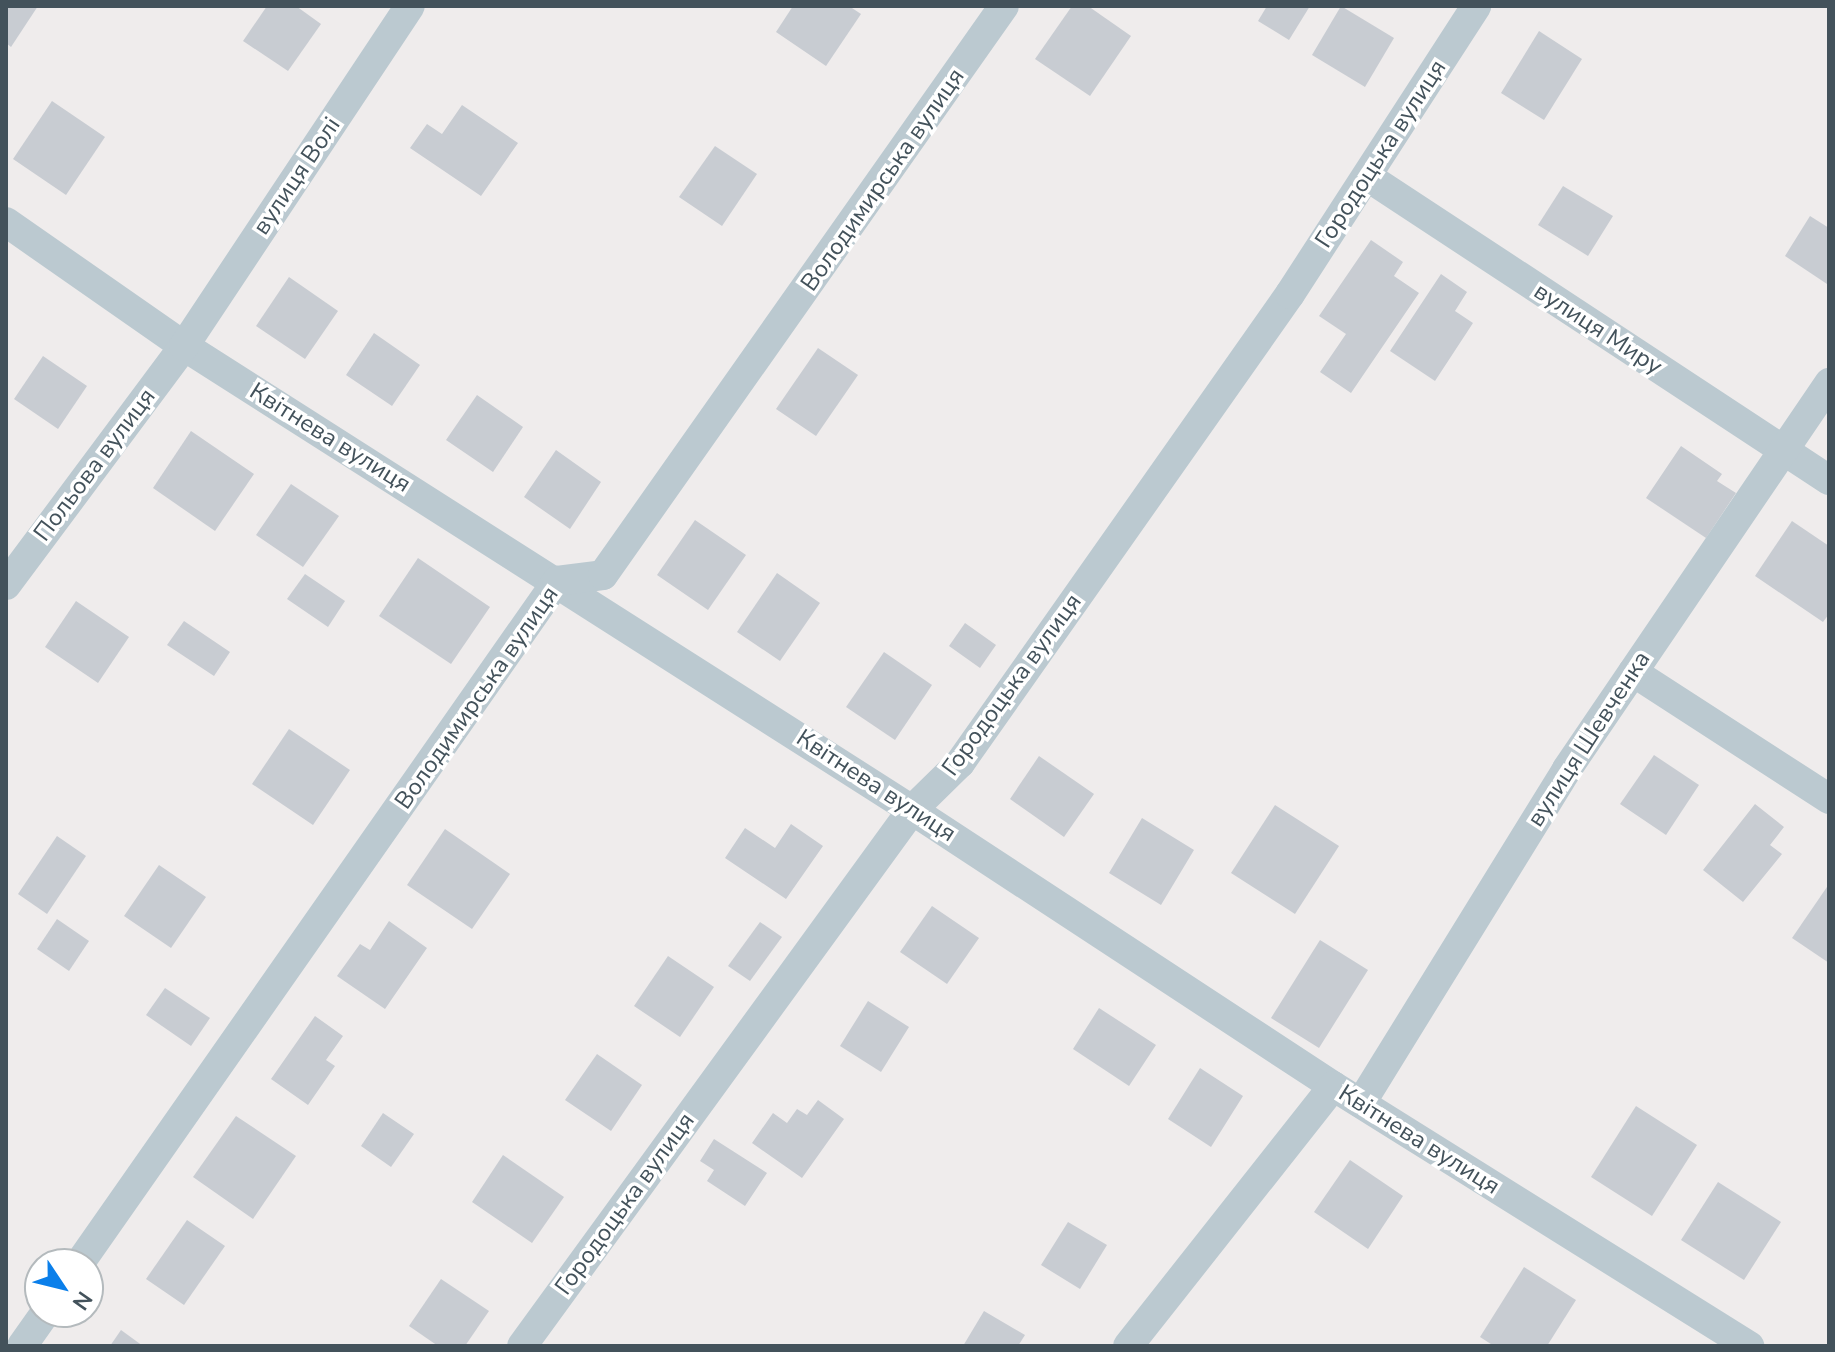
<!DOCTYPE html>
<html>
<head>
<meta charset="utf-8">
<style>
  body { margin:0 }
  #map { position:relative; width:1835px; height:1352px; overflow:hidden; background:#efecec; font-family:"Nunito Sans",sans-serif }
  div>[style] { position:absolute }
  .building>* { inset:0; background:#c8ccd2 }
  .street>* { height:30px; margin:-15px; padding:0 15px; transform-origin:15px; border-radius:15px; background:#bbc9d0 }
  span { translate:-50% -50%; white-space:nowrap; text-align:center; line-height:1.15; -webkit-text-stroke:7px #fff; paint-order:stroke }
  .street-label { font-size:24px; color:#43525b }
  .frame { position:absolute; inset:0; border:8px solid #43525b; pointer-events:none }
  .north { position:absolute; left:24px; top:1248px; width:80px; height:80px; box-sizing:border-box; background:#fff; border:2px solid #b4babd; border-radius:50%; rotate:125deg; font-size:22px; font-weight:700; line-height:32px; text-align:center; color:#43525b }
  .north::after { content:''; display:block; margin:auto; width:28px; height:36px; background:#0b7fea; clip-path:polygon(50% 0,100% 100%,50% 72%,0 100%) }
</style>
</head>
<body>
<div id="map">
  <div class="building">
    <div style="clip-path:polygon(6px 6px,38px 6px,11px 47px,6px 43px)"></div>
    <div style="clip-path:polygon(267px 6px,296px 6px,321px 24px,288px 71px,243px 41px)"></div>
    <div style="clip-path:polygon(793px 6px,849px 6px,861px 14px,826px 66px,776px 32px)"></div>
    <div style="clip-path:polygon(1072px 6px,1088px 6px,1131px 36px,1090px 96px,1035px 59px)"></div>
    <div style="clip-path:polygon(1267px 6px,1310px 6px,1289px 40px,1258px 21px)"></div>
    <div style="clip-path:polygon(1341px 6px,1394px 38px,1365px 87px,1312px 55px)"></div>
    <div style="clip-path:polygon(1539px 31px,1582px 59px,1544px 120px,1501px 93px)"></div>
    <div style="clip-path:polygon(52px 101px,105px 137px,66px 195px,13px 159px)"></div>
    <div style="clip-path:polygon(462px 105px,518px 143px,481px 196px,410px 148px,427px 124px,442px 134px)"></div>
    <div style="clip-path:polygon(715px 146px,757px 174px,722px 226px,679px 197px)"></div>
    <div style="clip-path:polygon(1563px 186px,1613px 216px,1588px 256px,1538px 225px)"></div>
    <div style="clip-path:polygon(1810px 216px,1829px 228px,1827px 284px,1785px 256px)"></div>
    <div style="clip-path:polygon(1371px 240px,1403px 262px,1394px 276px,1419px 293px,1351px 393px,1320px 372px,1346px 334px,1319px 316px)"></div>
    <div style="clip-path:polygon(1441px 274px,1467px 292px,1455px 311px,1473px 323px,1435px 381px,1390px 351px)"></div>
    <div style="clip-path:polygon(289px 277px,338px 311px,305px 359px,256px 326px)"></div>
    <div style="clip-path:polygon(374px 333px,420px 365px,392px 406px,346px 375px)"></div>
    <div style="clip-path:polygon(818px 348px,858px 375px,816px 436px,776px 409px)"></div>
    <div style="clip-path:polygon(43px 356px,87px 386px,58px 429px,14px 399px)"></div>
    <div style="clip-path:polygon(477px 395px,523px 427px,493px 472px,446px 440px)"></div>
    <div style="clip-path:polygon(191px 431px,254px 474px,215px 531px,153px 488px)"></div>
    <div style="clip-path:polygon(1681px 446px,1722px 474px,1717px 481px,1736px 493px,1706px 538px,1646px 498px)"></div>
    <div style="clip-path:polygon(556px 450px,601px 482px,570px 529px,524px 497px)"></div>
    <div style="clip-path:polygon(291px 484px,339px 516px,303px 567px,256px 535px)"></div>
    <div style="clip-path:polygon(695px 520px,746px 555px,708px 610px,657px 575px)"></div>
    <div style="clip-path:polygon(1792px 521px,1829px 546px,1829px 614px,1823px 622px,1755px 576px)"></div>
    <div style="clip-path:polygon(418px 558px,490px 607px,451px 664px,379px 616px)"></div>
    <div style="clip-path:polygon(777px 573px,820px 603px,780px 661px,737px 632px)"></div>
    <div style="clip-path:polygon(305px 574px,345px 601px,328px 627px,287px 599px)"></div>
    <div style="clip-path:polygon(76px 601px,129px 637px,98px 683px,45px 647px)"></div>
    <div style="clip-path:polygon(184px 621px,230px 652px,214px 676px,167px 645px)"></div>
    <div style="clip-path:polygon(965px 623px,996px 645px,980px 668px,949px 646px)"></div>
    <div style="clip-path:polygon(884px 652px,932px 685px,895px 740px,846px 707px)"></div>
    <div style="clip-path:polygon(289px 729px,350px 770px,313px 825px,252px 784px)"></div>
    <div style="clip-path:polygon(1654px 755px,1699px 785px,1666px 835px,1620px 804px)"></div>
    <div style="clip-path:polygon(1039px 756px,1094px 794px,1064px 837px,1010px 799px)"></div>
    <div style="clip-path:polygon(1755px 804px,1784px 827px,1770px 845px,1782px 854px,1743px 902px,1703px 870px)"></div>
    <div style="clip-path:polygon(1275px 805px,1339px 846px,1295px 914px,1231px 873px)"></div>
    <div style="clip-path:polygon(1142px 818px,1194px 850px,1161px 905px,1109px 873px)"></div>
    <div style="clip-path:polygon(791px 824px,823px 846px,786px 899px,725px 858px,745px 828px,775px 848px)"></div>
    <div style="clip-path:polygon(445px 829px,510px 874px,472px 929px,407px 885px)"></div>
    <div style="clip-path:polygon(57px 836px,86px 856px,47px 914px,18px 894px)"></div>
    <div style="clip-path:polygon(159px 865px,206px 897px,171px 948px,124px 916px)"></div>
    <div style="clip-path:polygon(1829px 884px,1829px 963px,1792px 938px)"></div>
    <div style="clip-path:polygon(932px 906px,979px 938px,947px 984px,900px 952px)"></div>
    <div style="clip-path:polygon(57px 919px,89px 941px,69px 971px,37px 949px)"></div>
    <div style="clip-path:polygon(389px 921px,427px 948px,385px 1009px,337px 976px,360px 944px,370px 950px)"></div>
    <div style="clip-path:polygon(760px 922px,782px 937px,750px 981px,728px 966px)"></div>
    <div style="clip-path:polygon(1320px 940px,1368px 970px,1319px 1048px,1271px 1018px)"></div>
    <div style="clip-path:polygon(668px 956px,714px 987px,680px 1037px,634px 1006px)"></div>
    <div style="clip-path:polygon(165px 988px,210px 1018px,191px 1046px,146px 1015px)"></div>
    <div style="clip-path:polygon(868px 1001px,909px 1027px,881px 1072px,840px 1046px)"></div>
    <div style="clip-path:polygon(1099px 1008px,1156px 1045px,1129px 1086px,1073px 1049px)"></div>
    <div style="clip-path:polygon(315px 1016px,343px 1036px,326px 1060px,335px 1066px,308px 1105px,271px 1079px)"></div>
    <div style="clip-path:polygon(597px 1054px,642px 1085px,611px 1131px,565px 1100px)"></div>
    <div style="clip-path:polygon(1200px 1068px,1243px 1096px,1211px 1147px,1168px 1119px)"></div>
    <div style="clip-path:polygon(818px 1100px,844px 1119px,802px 1178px,752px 1143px,773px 1113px,787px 1123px,797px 1109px,807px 1115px)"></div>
    <div style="clip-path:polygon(1636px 1106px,1697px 1145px,1652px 1216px,1591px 1177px)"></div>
    <div style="clip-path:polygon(383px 1113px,414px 1134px,391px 1167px,361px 1146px)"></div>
    <div style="clip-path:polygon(236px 1116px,296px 1156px,253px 1219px,193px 1177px)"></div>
    <div style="clip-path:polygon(714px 1139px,767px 1173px,745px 1206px,707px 1181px,714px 1170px,700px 1161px)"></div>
    <div style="clip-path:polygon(503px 1155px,564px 1197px,532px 1243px,472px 1202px)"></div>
    <div style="clip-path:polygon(1350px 1160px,1403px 1196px,1368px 1249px,1314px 1212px)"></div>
    <div style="clip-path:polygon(1718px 1182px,1781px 1222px,1744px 1280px,1681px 1240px)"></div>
    <div style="clip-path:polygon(187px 1220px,225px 1246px,184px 1305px,146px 1279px)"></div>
    <div style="clip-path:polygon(1068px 1222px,1107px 1245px,1080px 1289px,1041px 1265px)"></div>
    <div style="clip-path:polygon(1524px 1267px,1576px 1300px,1547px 1346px,1494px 1346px,1480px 1337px)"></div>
    <div style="clip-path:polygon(441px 1279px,489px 1311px,465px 1346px,438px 1346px,409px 1326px)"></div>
    <div style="clip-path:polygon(984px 1311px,1025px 1335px,1018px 1346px,963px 1346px)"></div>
    <div style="clip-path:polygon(121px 1330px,143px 1346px,110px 1346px)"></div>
  </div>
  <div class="street">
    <div style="left:1368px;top:177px;width:552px;rotate:33.32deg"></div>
    <div style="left:6px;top:222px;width:217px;rotate:34.9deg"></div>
    <div style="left:184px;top:346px;width:863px;rotate:32.51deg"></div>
    <div style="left:912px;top:810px;width:503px;rotate:33.25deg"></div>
    <div style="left:1333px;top:1086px;width:491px;rotate:32deg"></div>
    <div style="left:6px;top:585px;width:298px;rotate:-53.3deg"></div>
    <div style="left:184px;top:346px;width:408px;rotate:-56.4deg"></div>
    <div style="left:1633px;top:672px;width:234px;rotate:32.9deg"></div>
    <div style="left:1361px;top:1103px;width:392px;rotate:-58.3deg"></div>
    <div style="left:1567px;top:769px;width:467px;rotate:-55.8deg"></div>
    <div style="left:79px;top:1264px;width:834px;rotate:-55.01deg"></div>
    <div style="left:557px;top:581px;width:46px;rotate:-7.4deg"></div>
    <div style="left:603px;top:575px;width:696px;rotate:-54.83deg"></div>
    <div style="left:22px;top:1346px;width:42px;rotate:-54.8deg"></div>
    <div style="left:522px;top:1346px;width:663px;rotate:-53.96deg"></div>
    <div style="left:912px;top:810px;width:67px;rotate:-44.4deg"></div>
    <div style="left:960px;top:763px;width:573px;rotate:-54.87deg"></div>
    <div style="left:1290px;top:294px;width:343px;rotate:-57.1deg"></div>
    <div style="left:1128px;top:1346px;width:331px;rotate:-51.7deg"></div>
  </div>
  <div class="street-label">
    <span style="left:1381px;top:154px;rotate:-57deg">Городоцька вулиця</span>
    <span style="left:297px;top:176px;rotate:-56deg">вулиця Волі</span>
    <span style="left:883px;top:180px;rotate:-55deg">Володимирська вулиця</span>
    <span style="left:1598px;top:329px;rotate:33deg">вулиця Миру</span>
    <span style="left:330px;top:438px;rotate:32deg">Квітнева вулиця</span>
    <span style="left:95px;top:465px;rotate:-53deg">Польова вулиця</span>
    <span style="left:1012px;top:685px;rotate:-54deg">Городоцька вулиця</span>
    <span style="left:477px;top:698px;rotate:-55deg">Володимирська вулиця</span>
    <span style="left:1589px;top:739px;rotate:-57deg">вулиця Шевченка</span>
    <span style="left:876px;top:786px;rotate:33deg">Квітнева вулиця</span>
    <span style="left:1419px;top:1140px;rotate:32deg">Квітнева вулиця</span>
    <span style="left:625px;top:1204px;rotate:-54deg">Городоцька вулиця</span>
  </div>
  <div class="frame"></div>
  <div class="north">N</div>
</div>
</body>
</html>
